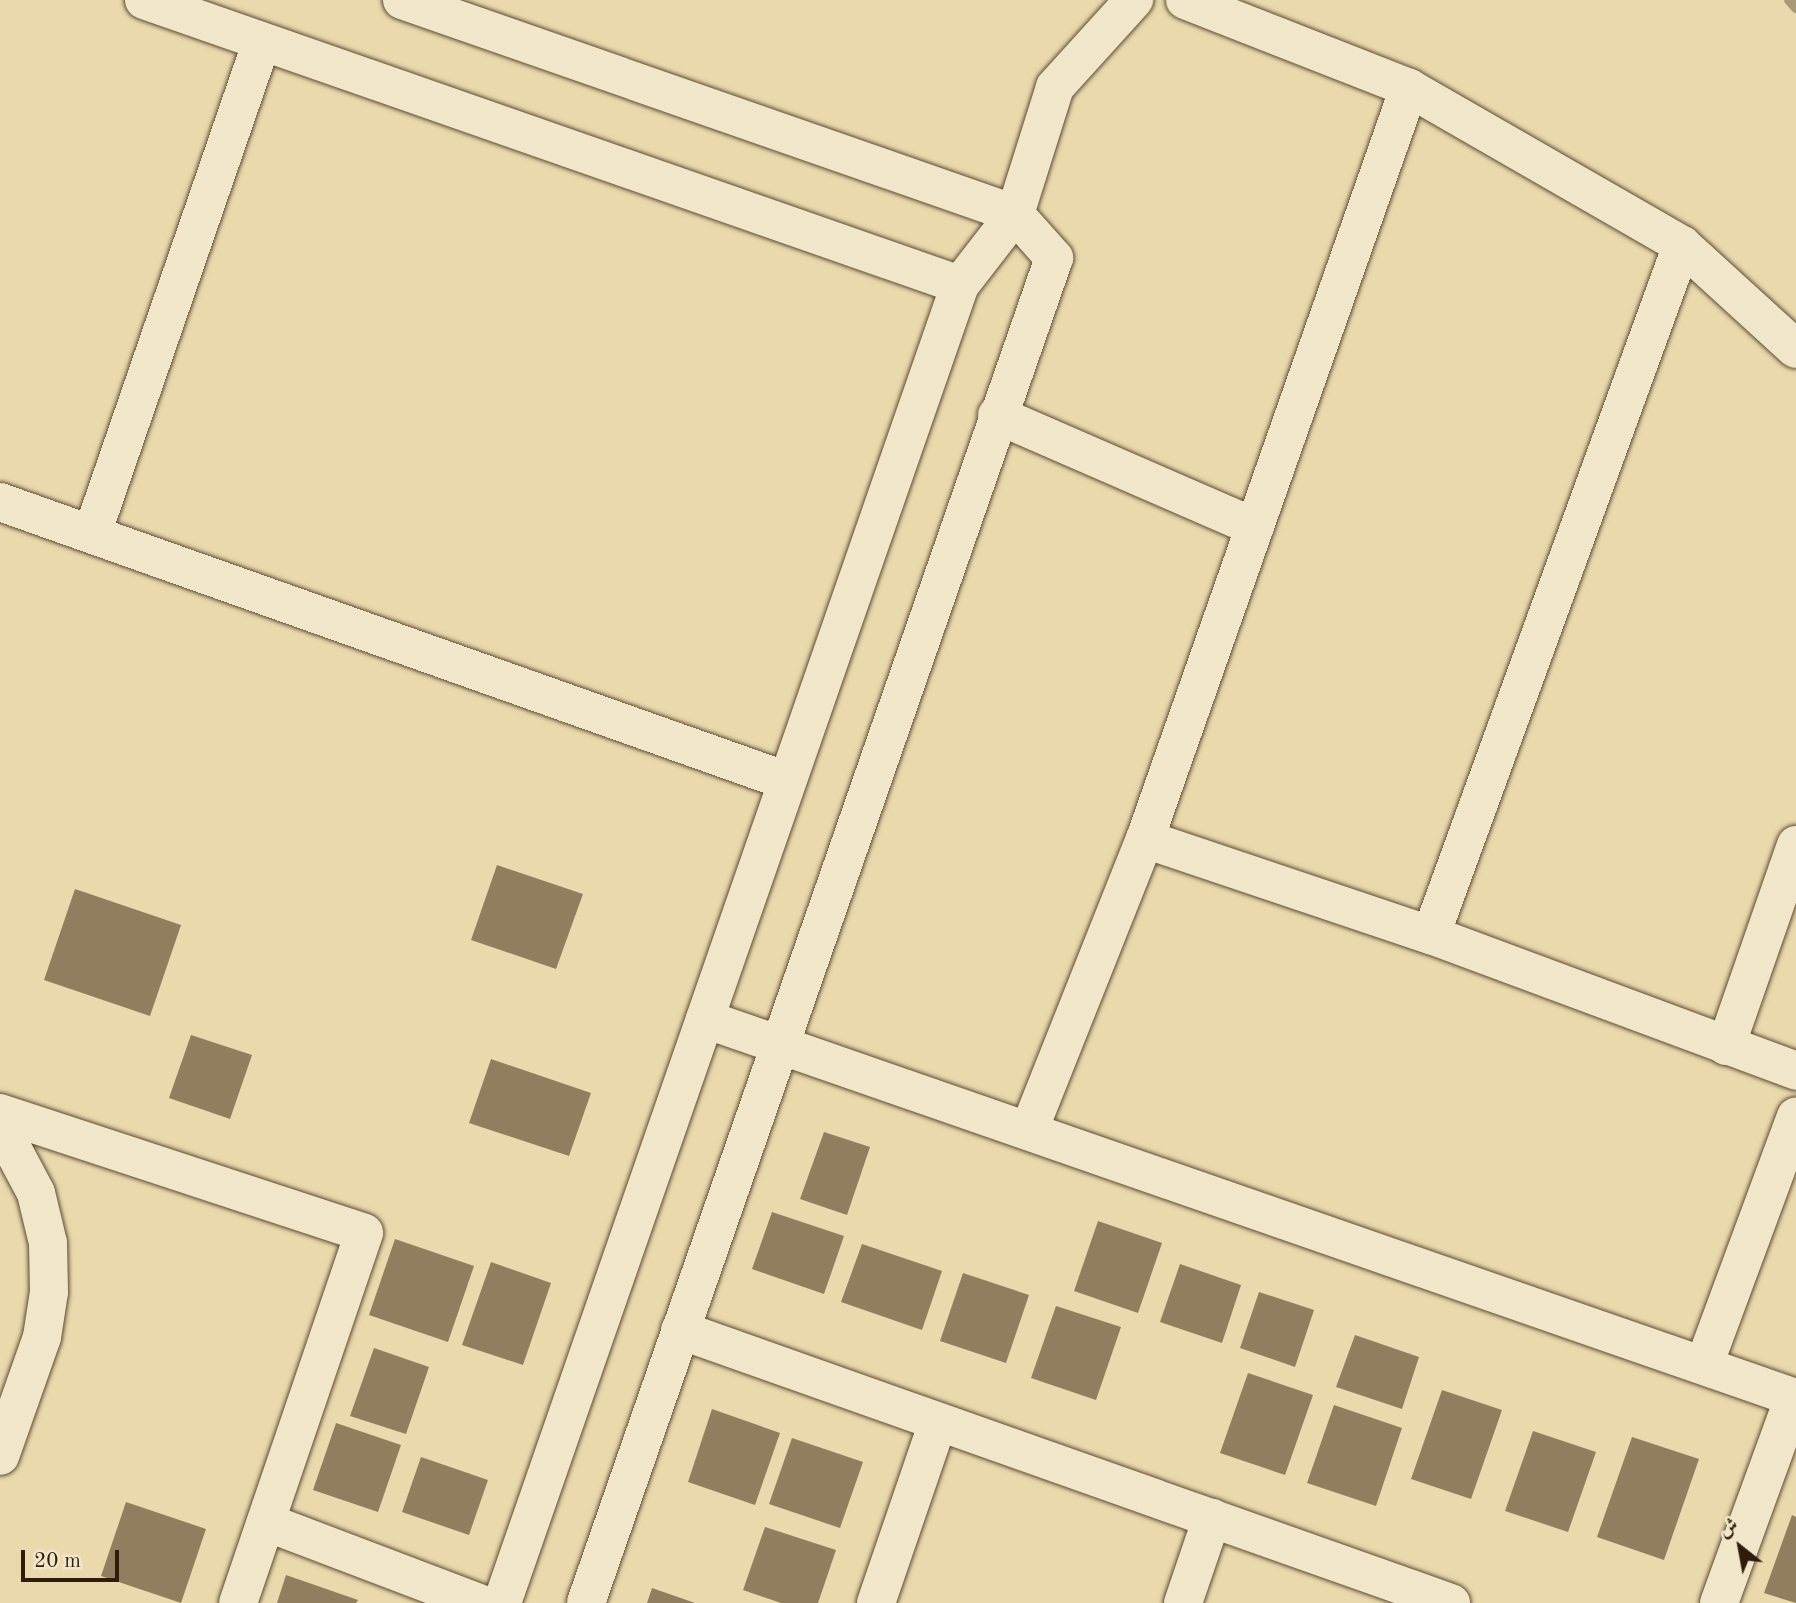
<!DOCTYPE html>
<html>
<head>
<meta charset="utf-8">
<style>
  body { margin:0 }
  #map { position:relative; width:1796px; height:1603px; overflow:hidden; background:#e9d9ac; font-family:"Old Standard TT",Amiri,serif }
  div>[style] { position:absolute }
  .stream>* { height:10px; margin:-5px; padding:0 5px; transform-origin:5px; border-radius:5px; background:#aa9976 }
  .building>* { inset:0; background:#907e5f }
  .roads { filter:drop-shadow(0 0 2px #5e4b34) drop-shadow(0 0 2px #5e4b34) }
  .minor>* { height:38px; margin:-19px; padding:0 19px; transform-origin:19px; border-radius:19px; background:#f1e6c9 }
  span { translate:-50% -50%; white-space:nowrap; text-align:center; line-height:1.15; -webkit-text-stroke:6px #f1e6c9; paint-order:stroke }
  .north { position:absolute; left:1705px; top:1512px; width:70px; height:70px; -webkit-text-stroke:5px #f1e6c9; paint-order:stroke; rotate:329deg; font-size:19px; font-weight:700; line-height:28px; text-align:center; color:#2f1c0c }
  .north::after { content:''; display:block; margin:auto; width:24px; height:32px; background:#2f1c0c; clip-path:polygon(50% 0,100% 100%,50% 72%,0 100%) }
  .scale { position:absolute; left:21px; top:1550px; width:98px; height:32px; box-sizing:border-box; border:4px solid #2f1c0c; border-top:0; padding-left:9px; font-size:21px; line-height:24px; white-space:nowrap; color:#2f1c0c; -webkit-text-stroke:5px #f1e6c9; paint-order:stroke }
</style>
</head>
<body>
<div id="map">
  <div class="stream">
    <div style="left:1789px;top:0;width:11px;rotate:49deg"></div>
  </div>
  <div class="building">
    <div style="clip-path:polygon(497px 865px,583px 894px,556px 969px,471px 940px)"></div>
    <div style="clip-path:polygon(75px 889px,181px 925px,150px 1016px,44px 980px)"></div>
    <div style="clip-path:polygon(191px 1035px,252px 1055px,230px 1119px,169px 1098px)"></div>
    <div style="clip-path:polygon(491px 1059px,591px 1093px,569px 1156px,469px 1123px)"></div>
    <div style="clip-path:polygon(824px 1132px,870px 1147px,847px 1215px,800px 1199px)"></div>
    <div style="clip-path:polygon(772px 1212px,844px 1236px,824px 1294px,752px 1269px)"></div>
    <div style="clip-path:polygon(1098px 1221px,1162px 1243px,1138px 1313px,1074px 1291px)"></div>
    <div style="clip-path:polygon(395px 1239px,474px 1266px,448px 1342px,369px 1315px)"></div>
    <div style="clip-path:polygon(862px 1244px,942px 1271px,922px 1330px,841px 1302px)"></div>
    <div style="clip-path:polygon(491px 1262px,551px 1283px,523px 1365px,462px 1345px)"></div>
    <div style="clip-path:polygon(1180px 1264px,1241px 1285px,1222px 1343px,1160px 1322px)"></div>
    <div style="clip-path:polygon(963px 1273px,1029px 1295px,1006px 1363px,940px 1341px)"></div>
    <div style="clip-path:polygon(1259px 1292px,1314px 1310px,1295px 1367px,1240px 1348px)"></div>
    <div style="clip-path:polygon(1056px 1306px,1121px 1327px,1096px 1400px,1031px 1378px)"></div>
    <div style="clip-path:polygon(1355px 1335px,1419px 1357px,1402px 1409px,1336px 1387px)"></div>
    <div style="clip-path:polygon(374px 1348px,429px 1367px,406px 1434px,350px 1416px)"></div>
    <div style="clip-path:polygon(1248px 1373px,1313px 1395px,1285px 1475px,1220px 1453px)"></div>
    <div style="clip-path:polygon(1442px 1390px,1502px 1410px,1471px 1499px,1411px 1479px)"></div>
    <div style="clip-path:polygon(1334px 1405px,1402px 1428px,1376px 1506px,1307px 1483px)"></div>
    <div style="clip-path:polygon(712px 1409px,780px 1433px,755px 1505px,688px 1482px)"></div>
    <div style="clip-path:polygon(336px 1423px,401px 1445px,378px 1512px,313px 1490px)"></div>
    <div style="clip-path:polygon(1533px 1431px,1596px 1452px,1568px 1532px,1505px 1511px)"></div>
    <div style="clip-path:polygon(1632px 1437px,1699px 1459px,1664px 1560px,1597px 1537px)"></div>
    <div style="clip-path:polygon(792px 1438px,863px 1462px,840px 1528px,769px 1504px)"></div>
    <div style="clip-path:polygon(421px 1457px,488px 1480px,469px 1535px,402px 1512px)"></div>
    <div style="clip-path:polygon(126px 1502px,206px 1529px,181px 1603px,101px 1576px)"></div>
    <div style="clip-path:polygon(1792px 1515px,1796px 1517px,1796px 1603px,1764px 1593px)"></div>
    <div style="clip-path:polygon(765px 1527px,836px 1550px,818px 1603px,781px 1603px,743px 1590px)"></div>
    <div style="clip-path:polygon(286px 1575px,358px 1600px,356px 1603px,277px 1603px)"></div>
    <div style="clip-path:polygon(652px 1588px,695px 1603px,647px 1603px)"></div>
  </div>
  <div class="roads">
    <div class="minor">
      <div style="left:144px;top:0;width:864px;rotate:19.25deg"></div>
      <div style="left:402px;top:0;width:649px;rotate:19.24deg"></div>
      <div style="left:1015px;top:214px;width:59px;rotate:48.4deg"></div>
      <div style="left:1054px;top:258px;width:1424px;rotate:109.19deg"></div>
      <div style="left:1185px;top:0;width:241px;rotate:21.4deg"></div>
      <div style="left:1409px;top:88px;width:315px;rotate:29.9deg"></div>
      <div style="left:1682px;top:245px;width:154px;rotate:42.4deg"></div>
      <div style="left:997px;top:415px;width:281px;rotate:23.5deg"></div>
      <div style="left:0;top:502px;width:835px;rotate:19.52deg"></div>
      <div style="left:92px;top:534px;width:521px;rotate:-70.97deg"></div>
      <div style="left:1145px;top:839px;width:302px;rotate:18.6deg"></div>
      <div style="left:1431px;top:935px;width:390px;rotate:20.4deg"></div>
      <div style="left:1431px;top:935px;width:734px;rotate:-70.01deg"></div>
      <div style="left:705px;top:1019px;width:1155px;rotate:19.16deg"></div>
      <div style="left:1726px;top:1046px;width:213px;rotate:-70.8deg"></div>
      <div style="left:0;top:1113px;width:383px;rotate:18.2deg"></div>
      <div style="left:364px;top:1233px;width:391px;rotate:108.8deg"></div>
      <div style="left:1029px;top:1130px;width:313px;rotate:-68.3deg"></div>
      <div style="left:1145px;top:839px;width:796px;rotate:-70.63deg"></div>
      <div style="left:0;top:1136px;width:13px;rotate:39deg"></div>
      <div style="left:10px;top:1144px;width:55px;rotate:62deg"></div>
      <div style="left:36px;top:1193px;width:51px;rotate:76.5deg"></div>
      <div style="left:48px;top:1243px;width:49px;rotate:88.8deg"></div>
      <div style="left:49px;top:1292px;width:46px;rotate:98.8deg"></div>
      <div style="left:42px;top:1337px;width:126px;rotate:109.4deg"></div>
      <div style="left:680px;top:1330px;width:818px;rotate:19.5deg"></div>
      <div style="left:1704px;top:1365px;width:265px;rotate:-69.7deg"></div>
      <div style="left:266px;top:1522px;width:228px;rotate:20.8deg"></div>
      <div style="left:502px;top:1603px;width:1395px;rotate:-70.84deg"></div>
      <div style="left:960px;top:285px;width:90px;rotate:-52.2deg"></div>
      <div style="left:1015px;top:214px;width:133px;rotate:-72.5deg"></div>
      <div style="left:1055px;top:87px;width:118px;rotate:-47.8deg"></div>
      <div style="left:876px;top:1603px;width:191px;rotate:-71.1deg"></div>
      <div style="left:1183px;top:1603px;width:90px;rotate:-71.2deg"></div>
      <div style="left:1719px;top:1603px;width:219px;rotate:-70deg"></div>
    </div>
  </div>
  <div class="north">ش</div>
  <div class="scale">20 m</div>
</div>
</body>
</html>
